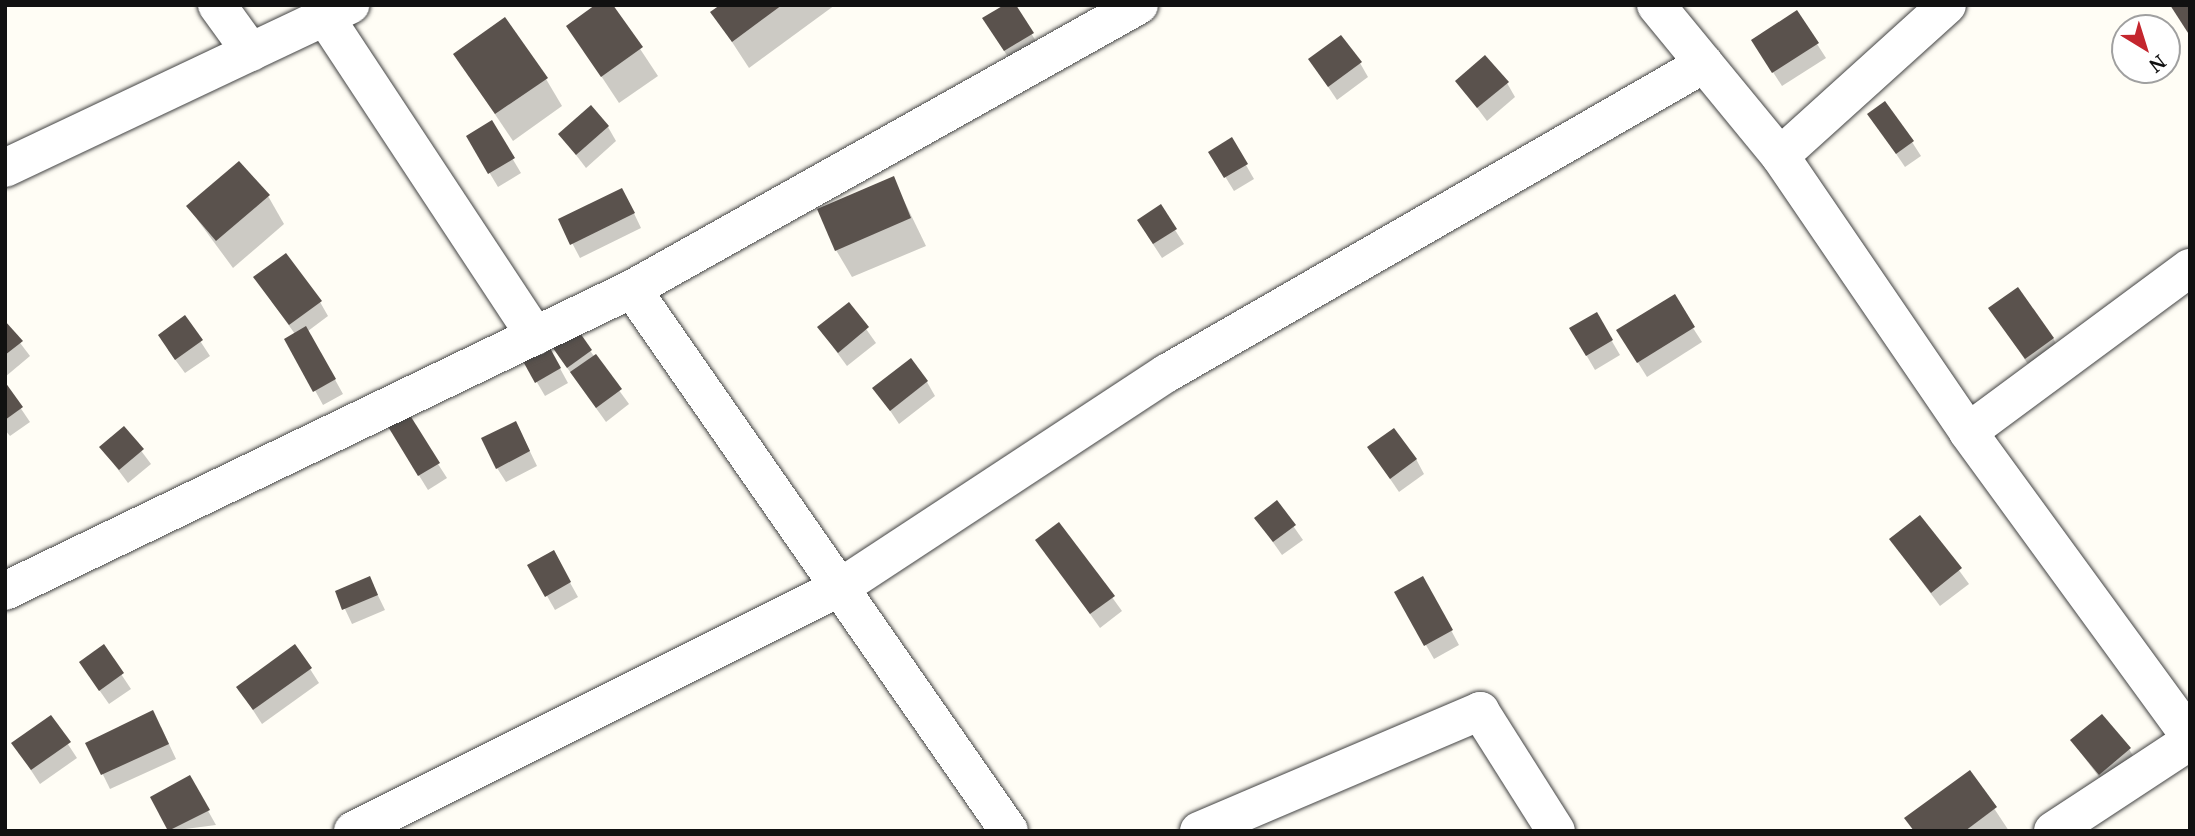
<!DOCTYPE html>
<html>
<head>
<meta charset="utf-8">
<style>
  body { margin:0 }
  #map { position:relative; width:2195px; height:836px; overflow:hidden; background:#fffdf5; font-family:"Noto Serif",serif }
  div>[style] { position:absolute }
  .shadow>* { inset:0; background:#0003 }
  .building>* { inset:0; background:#5a524d }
  .roads { filter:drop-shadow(0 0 2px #444) drop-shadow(0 0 2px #444) }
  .street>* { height:38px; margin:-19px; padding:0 19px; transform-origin:19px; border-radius:19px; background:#fff }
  span { translate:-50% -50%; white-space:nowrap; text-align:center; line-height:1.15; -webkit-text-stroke:7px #fff; paint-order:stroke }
  .frame { position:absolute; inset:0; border:7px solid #111; pointer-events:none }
  .north { position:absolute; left:2111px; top:14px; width:70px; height:70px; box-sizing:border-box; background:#fff; border:2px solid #a0a0a0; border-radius:50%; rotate:142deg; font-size:19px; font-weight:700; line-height:28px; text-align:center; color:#111 }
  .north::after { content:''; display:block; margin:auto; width:24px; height:32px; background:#c4262e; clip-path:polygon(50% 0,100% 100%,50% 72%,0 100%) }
</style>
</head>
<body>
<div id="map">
  <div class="shadow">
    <div style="clip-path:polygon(611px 5px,658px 76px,619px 103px,568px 26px)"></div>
    <div style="clip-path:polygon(723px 5px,835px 5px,749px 68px,713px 13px)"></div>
    <div style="clip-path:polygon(1014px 5px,1040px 48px,1013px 65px,993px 33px)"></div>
    <div style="clip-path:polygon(1817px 44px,1826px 58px,1782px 86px,1762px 55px)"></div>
    <div style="clip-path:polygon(455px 55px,546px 79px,562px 106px,513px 141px)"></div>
    <div style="clip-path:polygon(1310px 60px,1360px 63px,1368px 77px,1337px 100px)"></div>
    <div style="clip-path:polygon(1457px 81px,1507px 83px,1515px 97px,1487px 121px)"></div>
    <div style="clip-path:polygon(1869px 114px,1912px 142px,1921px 156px,1905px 167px)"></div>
    <div style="clip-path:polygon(491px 123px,521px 173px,498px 187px,468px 137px)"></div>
    <div style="clip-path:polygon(608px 127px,616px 141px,586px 168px,560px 134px)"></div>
    <div style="clip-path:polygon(1231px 139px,1254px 179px,1234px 191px,1210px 152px)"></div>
    <div style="clip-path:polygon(893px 178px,926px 246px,852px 277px,836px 250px)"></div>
    <div style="clip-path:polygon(268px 196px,284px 224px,233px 268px,188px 207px)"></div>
    <div style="clip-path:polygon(630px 205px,641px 228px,580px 258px,560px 220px)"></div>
    <div style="clip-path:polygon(1175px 230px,1184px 244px,1162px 258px,1147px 235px)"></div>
    <div style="clip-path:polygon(255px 278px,320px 302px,328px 316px,308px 331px,343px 394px,323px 405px,287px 339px,295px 334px)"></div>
    <div style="clip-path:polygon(849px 305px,876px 343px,847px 366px,819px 328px)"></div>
    <div style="clip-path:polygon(1990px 308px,2053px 338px,2061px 353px,2034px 373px)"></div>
    <div style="clip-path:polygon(1596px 314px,1620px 355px,1595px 370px,1571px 329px)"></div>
    <div style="clip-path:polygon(185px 318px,210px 356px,185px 373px,168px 350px)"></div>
    <div style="clip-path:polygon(5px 323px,30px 356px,5px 377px)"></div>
    <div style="clip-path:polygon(572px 326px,629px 404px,606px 422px,558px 355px)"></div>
    <div style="clip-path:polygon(1693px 328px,1702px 342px,1647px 377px,1627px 345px)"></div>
    <div style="clip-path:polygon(545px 341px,568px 383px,545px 396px,521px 355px)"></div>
    <div style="clip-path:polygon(927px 382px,935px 396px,899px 424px,875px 388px)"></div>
    <div style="clip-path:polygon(5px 385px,30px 422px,10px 436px,5px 430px)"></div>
    <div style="clip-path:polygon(124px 428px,151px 464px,128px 483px,101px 447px)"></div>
    <div style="clip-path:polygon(523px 437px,537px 466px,506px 482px,497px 468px)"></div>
    <div style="clip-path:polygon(397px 440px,438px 464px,447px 478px,428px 490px)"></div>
    <div style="clip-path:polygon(1369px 448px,1416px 459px,1424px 474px,1399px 492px)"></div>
    <div style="clip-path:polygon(1277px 503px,1303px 540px,1282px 555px,1256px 518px)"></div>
    <div style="clip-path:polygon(1920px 517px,1969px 584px,1940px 606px,1891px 540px)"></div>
    <div style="clip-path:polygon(1059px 524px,1122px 611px,1100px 628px,1037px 540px)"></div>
    <div style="clip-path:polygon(553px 552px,578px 597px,555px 610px,530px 566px)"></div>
    <div style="clip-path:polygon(1423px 578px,1459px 645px,1434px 659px,1396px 593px)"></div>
    <div style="clip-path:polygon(370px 579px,385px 610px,352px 624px,337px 592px)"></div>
    <div style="clip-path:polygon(103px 647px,131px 689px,109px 704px,90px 677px)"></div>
    <div style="clip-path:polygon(310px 669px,319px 683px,262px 724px,238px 687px)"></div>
    <div style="clip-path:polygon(50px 717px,77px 758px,40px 784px,13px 743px)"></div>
    <div style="clip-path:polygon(161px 727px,176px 759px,110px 789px,88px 744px)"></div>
    <div style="clip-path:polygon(2072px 741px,2129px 749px,2138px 764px,2108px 789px)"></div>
    <div style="clip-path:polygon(1970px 772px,2009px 831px,1914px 831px)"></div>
    <div style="clip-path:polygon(189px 777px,216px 825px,170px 831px,152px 797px)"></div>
  </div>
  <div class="building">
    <div style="clip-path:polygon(595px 5px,613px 5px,643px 47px,601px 77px,566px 26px)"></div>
    <div style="clip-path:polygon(720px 5px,782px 5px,732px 42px,710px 12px)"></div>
    <div style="clip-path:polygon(1004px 5px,1016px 5px,1034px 33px,1004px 51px,982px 18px)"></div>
    <div style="clip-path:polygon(2170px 5px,2190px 5px,2190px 36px)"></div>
    <div style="clip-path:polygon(1797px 10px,1819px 43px,1772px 73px,1751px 40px)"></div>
    <div style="clip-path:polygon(505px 17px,548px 78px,495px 114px,453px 54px)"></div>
    <div style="clip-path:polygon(1341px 35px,1362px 62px,1328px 87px,1308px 59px)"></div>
    <div style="clip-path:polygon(1485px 55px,1509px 82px,1477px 108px,1455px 81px)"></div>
    <div style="clip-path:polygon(1885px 101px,1914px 141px,1896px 154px,1867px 114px)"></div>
    <div style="clip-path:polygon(591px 105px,609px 126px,576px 155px,558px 134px)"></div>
    <div style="clip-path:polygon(492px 120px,515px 158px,488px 174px,466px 136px)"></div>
    <div style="clip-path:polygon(1232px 137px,1248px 164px,1224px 178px,1208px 152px)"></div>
    <div style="clip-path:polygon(239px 161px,270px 195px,216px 241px,186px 206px)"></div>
    <div style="clip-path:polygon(894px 176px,911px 218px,835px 251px,817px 209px)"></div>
    <div style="clip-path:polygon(622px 188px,635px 213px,570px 245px,558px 219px)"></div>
    <div style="clip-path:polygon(1161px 204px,1177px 229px,1153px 244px,1137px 220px)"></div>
    <div style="clip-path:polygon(286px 253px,322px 301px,289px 325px,253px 277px)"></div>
    <div style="clip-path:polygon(2018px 287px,2054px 338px,2025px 359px,1988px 308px)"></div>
    <div style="clip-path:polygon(1675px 294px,1695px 327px,1637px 363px,1616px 330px)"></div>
    <div style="clip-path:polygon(849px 302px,869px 327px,838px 353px,817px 327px)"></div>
    <div style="clip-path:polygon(1597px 312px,1613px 340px,1586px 356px,1569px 328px)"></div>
    <div style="clip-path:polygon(185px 315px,203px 340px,175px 360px,158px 335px)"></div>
    <div style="clip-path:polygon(5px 321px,23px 341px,5px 355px)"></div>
    <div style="clip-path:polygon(573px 323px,592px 350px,567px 368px,548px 341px)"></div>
    <div style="clip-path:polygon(306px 326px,336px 379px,313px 392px,284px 339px)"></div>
    <div style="clip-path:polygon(545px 339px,561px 368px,535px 383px,519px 354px)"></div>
    <div style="clip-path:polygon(596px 354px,622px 389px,596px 408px,570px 372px)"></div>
    <div style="clip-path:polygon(911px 358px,928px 381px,890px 411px,872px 388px)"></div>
    <div style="clip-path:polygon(5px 382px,23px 407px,5px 420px)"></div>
    <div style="clip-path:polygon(408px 412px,440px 463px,418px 476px,387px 425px)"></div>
    <div style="clip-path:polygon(516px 421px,530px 451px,496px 469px,481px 438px)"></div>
    <div style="clip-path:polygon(124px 426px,144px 449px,119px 470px,99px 447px)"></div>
    <div style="clip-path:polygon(1394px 428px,1417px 459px,1390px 479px,1367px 447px)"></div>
    <div style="clip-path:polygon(1277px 500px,1296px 525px,1273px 542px,1254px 518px)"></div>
    <div style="clip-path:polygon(1920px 515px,1962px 568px,1931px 593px,1889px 539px)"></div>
    <div style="clip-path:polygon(1059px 522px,1115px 596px,1090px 614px,1035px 540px)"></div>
    <div style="clip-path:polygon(554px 550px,571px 582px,545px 597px,527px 565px)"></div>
    <div style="clip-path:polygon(370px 576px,378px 595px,342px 610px,335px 591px)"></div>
    <div style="clip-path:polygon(1423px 576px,1453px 630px,1424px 646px,1394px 592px)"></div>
    <div style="clip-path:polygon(104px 644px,124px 673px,99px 691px,79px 662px)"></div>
    <div style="clip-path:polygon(295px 644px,312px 668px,253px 710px,236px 687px)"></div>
    <div style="clip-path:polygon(153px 710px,169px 744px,101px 775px,85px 743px)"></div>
    <div style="clip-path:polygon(2102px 714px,2131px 748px,2099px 775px,2070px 740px)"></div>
    <div style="clip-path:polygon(51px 715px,71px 742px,31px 770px,11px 743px)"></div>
    <div style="clip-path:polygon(1970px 770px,1997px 807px,1965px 831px,1914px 831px,1904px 818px)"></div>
    <div style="clip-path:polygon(190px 775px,210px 810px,168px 831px,150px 797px)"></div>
  </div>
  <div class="roads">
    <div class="street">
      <div style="left:217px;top:5px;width:58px;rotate:54.1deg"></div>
      <div style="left:1656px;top:5px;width:195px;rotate:50.6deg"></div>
      <div style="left:1780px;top:156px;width:334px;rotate:55.7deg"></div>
      <div style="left:1968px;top:432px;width:376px;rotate:53.9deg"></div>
      <div style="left:325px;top:17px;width:382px;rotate:56.6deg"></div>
      <div style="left:1780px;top:156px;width:225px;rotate:-42.1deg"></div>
      <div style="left:5px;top:168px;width:382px;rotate:-25.3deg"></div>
      <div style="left:632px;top:289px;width:660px;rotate:55.18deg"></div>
      <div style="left:1968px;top:432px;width:276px;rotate:-36.5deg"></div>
      <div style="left:5px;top:591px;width:696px;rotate:-25.72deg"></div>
      <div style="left:632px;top:289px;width:581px;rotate:-29.26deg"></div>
      <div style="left:353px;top:831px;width:546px;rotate:-26.57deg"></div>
      <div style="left:841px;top:587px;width:390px;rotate:-33.3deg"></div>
      <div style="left:1167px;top:373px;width:620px;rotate:-29.92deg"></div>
      <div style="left:1199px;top:831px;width:306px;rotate:-23.1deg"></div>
      <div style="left:1480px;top:711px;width:142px;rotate:57.7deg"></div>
      <div style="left:2053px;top:831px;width:164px;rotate:-33.3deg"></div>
    </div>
  </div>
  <div class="frame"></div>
  <div class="north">N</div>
</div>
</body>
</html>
